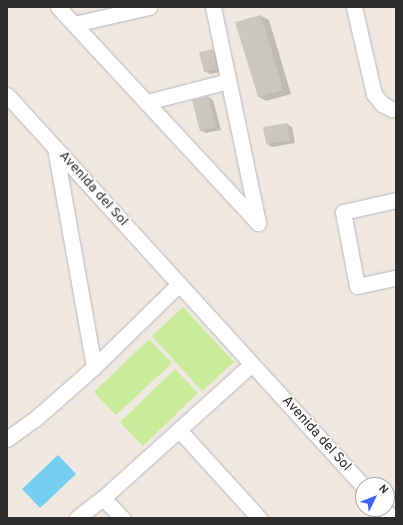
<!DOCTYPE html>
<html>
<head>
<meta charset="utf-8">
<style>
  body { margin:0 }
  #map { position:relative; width:403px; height:525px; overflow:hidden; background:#efe9e1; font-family:Overpass,sans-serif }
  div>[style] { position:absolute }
  .pitch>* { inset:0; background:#c9ec9a }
  .water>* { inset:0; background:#75cff0 }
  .shadow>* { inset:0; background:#0003 }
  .building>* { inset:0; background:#cbc7bf }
  .roads { filter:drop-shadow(0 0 1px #b4b7c1) drop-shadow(0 0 1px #b4b7c1) }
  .minor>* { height:15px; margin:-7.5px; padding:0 7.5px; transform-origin:7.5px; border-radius:7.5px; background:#fff }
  span { translate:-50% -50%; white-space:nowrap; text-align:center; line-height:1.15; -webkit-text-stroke:3px #fff; paint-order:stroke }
  .street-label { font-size:14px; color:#2e2e2e }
  .frame { position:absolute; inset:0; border:8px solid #2e2e2e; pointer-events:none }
  .north { position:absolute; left:355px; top:477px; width:40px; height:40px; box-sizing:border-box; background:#fff; border:1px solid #ababab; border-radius:50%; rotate:47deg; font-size:11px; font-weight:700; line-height:16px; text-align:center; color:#2e2e2e }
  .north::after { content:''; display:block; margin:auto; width:14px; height:18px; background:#4264fb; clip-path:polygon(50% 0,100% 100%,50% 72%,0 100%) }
</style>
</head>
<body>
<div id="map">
  <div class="pitch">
    <div style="clip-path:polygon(183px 307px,234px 362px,202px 391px,152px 336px)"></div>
    <div style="clip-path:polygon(149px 339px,172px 363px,116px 415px,94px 392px)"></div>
    <div style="clip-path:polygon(175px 369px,198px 393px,143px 446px,120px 422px)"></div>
  </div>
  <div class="water">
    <div style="clip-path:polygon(58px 455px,76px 474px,40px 508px,22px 489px)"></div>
  </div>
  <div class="shadow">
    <div style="clip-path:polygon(261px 16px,269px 20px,291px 94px,266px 101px,259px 97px)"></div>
    <div style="clip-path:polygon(212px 50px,218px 53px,222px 72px,210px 74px,204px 71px)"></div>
    <div style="clip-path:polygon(208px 97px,213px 100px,221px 130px,206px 133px,200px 130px)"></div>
    <div style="clip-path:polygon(287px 124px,292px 127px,295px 143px,272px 147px,267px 144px)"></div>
  </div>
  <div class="building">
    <div style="clip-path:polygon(261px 15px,283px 90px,258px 97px,235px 22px)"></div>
    <div style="clip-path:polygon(213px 49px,217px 69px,204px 72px,199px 52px)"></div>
    <div style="clip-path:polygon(208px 96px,216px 127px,200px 131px,192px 100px)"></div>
    <div style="clip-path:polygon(287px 123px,290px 140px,266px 144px,263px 127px)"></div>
  </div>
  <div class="roads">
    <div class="minor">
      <div style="left:58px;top:7px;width:294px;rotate:47.2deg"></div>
      <div style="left:213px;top:7px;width:221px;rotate:78.2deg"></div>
      <div style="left:354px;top:7px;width:89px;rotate:77.1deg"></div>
      <div style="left:374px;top:94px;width:13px;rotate:51deg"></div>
      <div style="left:382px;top:104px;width:11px;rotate:27deg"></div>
      <div style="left:392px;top:109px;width:4px"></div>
      <div style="left:74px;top:24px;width:77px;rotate:-12.8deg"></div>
      <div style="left:7px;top:95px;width:529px;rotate:47.68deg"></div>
      <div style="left:147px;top:102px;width:84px;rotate:-14.5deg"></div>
      <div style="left:55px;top:148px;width:222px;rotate:79.9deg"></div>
      <div style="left:396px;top:200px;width:54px;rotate:167.2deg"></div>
      <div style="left:343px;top:212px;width:75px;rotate:79.3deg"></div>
      <div style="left:357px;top:286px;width:40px;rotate:-12deg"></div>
      <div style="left:179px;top:430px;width:119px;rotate:47.7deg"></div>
      <div style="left:7px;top:439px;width:34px;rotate:-36deg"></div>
      <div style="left:35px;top:419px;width:79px;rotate:-41.4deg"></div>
      <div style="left:94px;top:367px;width:119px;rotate:-44.3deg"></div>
      <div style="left:103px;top:498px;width:28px;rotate:46deg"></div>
      <div style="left:384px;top:509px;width:12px;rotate:48deg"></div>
      <div style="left:77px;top:518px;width:33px;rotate:-38deg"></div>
      <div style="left:103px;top:498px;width:200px;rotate:-42deg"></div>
    </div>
  </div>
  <div class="street-label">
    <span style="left:93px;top:189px;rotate:48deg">Avenida del Sol</span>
    <span style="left:316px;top:434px;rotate:48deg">Avenida del Sol</span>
  </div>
  <div class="frame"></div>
  <div class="north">N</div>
</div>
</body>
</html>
